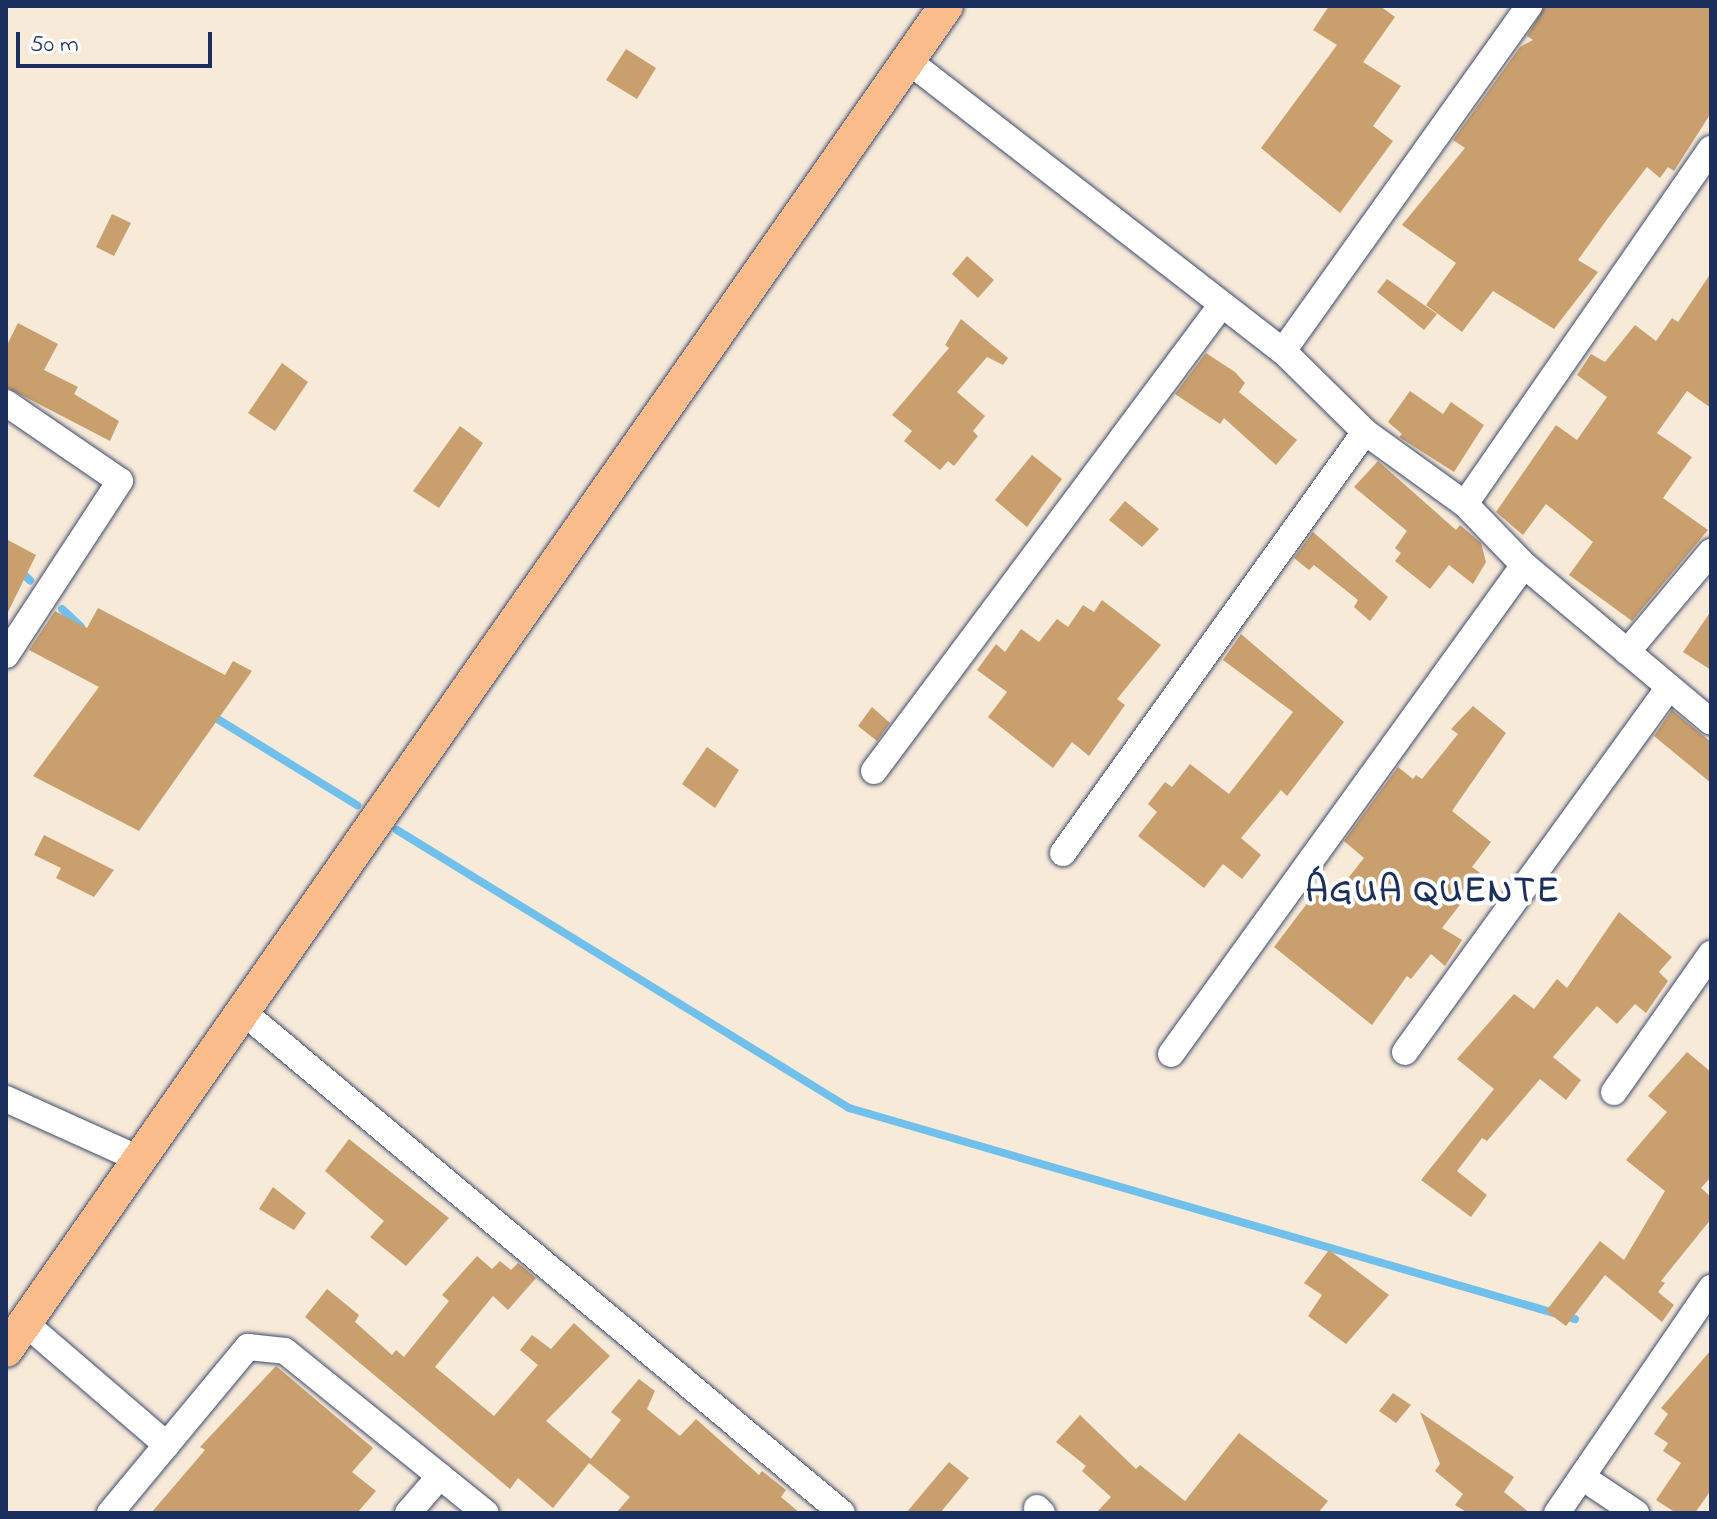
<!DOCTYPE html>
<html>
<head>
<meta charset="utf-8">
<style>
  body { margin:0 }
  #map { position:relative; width:1717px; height:1519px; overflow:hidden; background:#f8ead8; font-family:"Indie Flower",sans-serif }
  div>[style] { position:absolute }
  .stream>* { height:8px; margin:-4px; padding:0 4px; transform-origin:4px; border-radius:4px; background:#71c0eb }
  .building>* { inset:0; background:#ca9f6e }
  .roads { filter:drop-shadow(0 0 2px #3c4b70) drop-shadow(0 0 2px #3c4b70) }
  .minor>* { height:26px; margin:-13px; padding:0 13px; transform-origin:13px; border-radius:13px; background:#fff }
  .major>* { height:34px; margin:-17px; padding:0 17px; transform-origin:17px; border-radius:17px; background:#f9bc8a }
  span { translate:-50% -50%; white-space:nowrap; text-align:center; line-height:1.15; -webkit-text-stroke:8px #fff; paint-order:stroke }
  .district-label { font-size:36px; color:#1b2f5e; font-weight:700; letter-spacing:2px }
  .frame { position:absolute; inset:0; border:8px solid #1b2f5e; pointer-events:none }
  .scale { position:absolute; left:16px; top:32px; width:196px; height:36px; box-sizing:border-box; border:4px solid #1b2f5e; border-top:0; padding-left:10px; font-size:24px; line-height:28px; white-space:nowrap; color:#1b2f5e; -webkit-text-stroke:6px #fff; paint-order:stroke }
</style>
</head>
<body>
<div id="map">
  <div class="stream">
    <div style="left:6px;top:558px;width:33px;rotate:43deg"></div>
    <div style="left:62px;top:609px;width:26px;rotate:43deg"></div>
    <div style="left:211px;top:715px;width:172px;rotate:31.7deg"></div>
    <div style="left:397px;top:830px;width:531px;rotate:31.59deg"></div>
    <div style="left:849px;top:1108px;width:756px;rotate:16.21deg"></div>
  </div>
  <div class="building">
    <div style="clip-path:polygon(1329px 6px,1380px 6px,1395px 17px,1363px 62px,1401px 86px,1373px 126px,1393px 141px,1340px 213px,1261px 148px,1337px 45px,1313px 30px)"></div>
    <div style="clip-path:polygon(1545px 6px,1711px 6px,1711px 113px,1674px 171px,1668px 167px,1660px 178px,1647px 167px,1608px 218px,1578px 260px,1598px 272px,1554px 329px,1493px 291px,1462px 332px,1426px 305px,1456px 263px,1402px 225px,1465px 148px,1453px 140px,1520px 47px,1533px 40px,1527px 36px)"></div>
    <div style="clip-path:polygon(626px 49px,656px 68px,637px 99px,606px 80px)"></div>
    <div style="clip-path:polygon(112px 214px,131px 223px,114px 256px,96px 247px)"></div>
    <div style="clip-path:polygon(967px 256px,994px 280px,978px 298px,952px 274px)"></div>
    <div style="clip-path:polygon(1711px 273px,1711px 408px,1687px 391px,1657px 433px,1692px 457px,1663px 498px,1708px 530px,1632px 621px,1569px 575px,1593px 542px,1546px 504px,1523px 535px,1496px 512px,1556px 425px,1577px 440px,1607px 397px,1577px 375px,1591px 354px,1605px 362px,1635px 325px,1656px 341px,1672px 318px,1678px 322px)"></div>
    <div style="clip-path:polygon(1387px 279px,1437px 314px,1424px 330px,1377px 292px)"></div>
    <div style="clip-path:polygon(961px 319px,1008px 358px,1003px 365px,987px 357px,957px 392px,985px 416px,973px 431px,978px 436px,954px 466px,948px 461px,940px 470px,904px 441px,912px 431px,892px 415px,949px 348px,945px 345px)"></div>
    <div style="clip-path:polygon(18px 323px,58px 344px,44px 370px,78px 387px,74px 394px,119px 421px,110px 441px,6px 387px,6px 347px)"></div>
    <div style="clip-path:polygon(1206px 353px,1235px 372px,1245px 383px,1239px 392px,1297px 440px,1276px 465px,1224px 418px,1220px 424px,1175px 394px)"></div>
    <div style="clip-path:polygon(282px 363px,308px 382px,275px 431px,248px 413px)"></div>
    <div style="clip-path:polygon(1410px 391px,1443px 414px,1451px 402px,1484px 425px,1454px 472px,1399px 437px,1402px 434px,1388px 422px)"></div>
    <div style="clip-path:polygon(460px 426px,483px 443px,439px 508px,413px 491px)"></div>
    <div style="clip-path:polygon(1032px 455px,1062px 479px,1027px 527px,995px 500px)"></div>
    <div style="clip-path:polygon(1378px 461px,1456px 530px,1460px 525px,1481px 543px,1486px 562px,1473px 584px,1449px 565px,1430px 589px,1395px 561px,1401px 553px,1395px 548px,1407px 531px,1354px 487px)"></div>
    <div style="clip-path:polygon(1125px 501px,1159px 529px,1142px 547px,1109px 520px)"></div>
    <div style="clip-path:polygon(1313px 532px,1388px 597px,1370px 621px,1354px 607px,1358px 600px,1314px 565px,1309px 570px,1294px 558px)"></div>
    <div style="clip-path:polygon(6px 539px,36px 555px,6px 616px)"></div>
    <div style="clip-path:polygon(1102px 600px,1161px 645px,1117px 699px,1125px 705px,1089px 756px,1072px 742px,1053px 768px,988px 717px,1007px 692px,977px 670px,996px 644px,1005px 652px,1021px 629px,1039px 642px,1057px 619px,1068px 627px,1083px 605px,1094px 612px)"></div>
    <div style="clip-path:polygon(98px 608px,225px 675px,233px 661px,252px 671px,139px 831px,33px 776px,99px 687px,29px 650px,55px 611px,87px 628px)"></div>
    <div style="clip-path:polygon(1711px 611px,1711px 670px,1683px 652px)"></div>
    <div style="clip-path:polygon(1241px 634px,1344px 722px,1287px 796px,1281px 790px,1241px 838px,1261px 855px,1242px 879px,1223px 864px,1204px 888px,1138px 836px,1157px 812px,1148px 804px,1165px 782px,1172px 787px,1190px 764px,1229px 794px,1293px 712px,1223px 660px)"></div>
    <div style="clip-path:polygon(1473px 706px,1506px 733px,1452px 811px,1491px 842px,1472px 867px,1483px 875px,1442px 928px,1462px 940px,1445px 966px,1431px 954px,1411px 979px,1407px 976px,1372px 1025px,1274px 947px,1321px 885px,1334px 896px,1364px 858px,1344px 841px,1398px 767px,1413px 779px,1416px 775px,1422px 779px,1458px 734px,1451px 729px)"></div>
    <div style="clip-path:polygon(872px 707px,890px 723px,877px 741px,858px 726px)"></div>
    <div style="clip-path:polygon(1672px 710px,1711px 742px,1711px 783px,1654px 736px)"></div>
    <div style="clip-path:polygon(707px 747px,739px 770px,715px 808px,682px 784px)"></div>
    <div style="clip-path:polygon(44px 835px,114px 870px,94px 897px,56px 878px,61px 868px,34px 855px)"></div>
    <div style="clip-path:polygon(1619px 912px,1672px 957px,1659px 972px,1668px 981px,1646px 1013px,1635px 1004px,1617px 1024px,1597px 1006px,1553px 1057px,1581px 1080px,1566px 1100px,1540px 1079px,1487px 1141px,1482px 1138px,1457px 1171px,1487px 1195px,1471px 1217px,1421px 1180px,1494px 1089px,1457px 1059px,1514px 994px,1534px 1009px,1557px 979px,1567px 988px)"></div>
    <div style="clip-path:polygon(1687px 1052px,1711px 1072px,1711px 1177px,1701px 1188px,1711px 1197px,1711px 1219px,1661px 1281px,1665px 1283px,1658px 1292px,1674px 1305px,1662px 1322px,1605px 1275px,1566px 1326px,1546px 1311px,1600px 1241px,1624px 1260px,1665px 1191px,1626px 1160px,1667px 1112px,1648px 1096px)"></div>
    <div style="clip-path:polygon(349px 1139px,449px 1218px,406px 1266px,370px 1237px,384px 1221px,325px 1171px)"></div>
    <div style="clip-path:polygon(273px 1187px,306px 1213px,294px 1230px,259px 1209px)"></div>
    <div style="clip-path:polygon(1329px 1250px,1389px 1295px,1346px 1344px,1308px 1316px,1322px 1295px,1304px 1283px)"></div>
    <div style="clip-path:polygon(477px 1256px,492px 1269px,500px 1261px,511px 1270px,518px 1263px,536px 1278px,508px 1310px,493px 1296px,435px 1367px,494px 1416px,538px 1365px,520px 1350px,532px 1335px,551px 1349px,574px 1323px,610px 1356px,546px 1421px,591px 1459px,621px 1420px,611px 1412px,639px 1379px,655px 1391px,647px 1409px,680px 1436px,696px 1419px,759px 1475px,762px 1471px,786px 1490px,781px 1497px,800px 1513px,616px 1513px,630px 1497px,589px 1463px,553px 1508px,518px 1478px,510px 1489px,305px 1317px,327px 1289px,359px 1315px,355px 1322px,392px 1355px,396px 1350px,404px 1357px,449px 1301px,442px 1295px)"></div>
    <div style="clip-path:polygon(1711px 1350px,1711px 1490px,1695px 1513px,1676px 1513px,1656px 1500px,1681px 1463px,1663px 1451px,1668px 1443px,1654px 1434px,1668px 1414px,1661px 1408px)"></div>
    <div style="clip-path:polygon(276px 1366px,373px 1448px,352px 1472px,376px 1491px,357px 1513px,151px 1513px,205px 1450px,200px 1447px)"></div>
    <div style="clip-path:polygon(1393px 1393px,1411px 1405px,1396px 1423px,1379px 1411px)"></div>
    <div style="clip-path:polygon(1420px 1412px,1514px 1477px,1504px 1492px,1530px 1513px,1468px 1513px,1455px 1505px,1463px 1494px,1435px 1471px,1440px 1464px)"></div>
    <div style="clip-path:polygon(1080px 1415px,1136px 1469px,1140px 1465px,1185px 1501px,1239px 1433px,1328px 1501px,1318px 1513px,1096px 1513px,1111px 1497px,1082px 1471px,1086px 1466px,1056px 1442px)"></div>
    <div style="clip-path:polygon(949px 1462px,969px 1478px,940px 1513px,906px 1513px)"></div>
  </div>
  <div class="roads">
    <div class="minor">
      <div style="left:906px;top:59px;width:477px;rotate:37.8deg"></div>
      <div style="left:1283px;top:351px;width:115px;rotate:44.6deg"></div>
      <div style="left:1365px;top:432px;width:123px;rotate:35.8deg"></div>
      <div style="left:1465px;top:504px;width:85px;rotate:46deg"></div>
      <div style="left:1524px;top:565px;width:244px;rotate:40deg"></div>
      <div style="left:1283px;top:351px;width:424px;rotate:-54.5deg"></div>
      <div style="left:6px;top:403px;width:138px;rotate:34.4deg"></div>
      <div style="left:120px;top:481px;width:208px;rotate:123.2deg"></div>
      <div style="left:1465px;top:504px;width:432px;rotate:-55.3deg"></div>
      <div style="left:1627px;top:652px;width:131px;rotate:-50deg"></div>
      <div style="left:874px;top:771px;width:579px;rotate:-53.29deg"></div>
      <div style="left:1063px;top:853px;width:518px;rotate:-54.35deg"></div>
      <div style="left:242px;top:1011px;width:782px;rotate:39.92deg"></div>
      <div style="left:1405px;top:1052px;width:450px;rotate:-54.1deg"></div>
      <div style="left:1171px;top:1054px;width:603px;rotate:-54.18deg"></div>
      <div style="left:1614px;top:1092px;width:169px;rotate:-54.9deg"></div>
      <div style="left:6px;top:1099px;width:146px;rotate:24.3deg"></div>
      <div style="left:25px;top:1323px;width:187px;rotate:40.7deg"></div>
      <div style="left:1582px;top:1477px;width:65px;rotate:33.7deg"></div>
      <div style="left:1037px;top:1508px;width:7px;rotate:45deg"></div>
      <div style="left:110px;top:1513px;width:216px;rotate:-50.3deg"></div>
      <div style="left:248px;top:1347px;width:37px;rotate:6deg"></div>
      <div style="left:285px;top:1351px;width:258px;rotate:38.9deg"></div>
      <div style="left:408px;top:1513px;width:49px;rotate:-49.1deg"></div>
      <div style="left:1557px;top:1513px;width:273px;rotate:-55.6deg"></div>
    </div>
    <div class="major">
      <div style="left:6px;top:1350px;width:1640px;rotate:-55.03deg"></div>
    </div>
  </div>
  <div class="district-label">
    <span style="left:1433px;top:893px">ÁGUA QUENTE</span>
  </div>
  <div class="frame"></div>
  <div class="scale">50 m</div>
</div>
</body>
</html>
